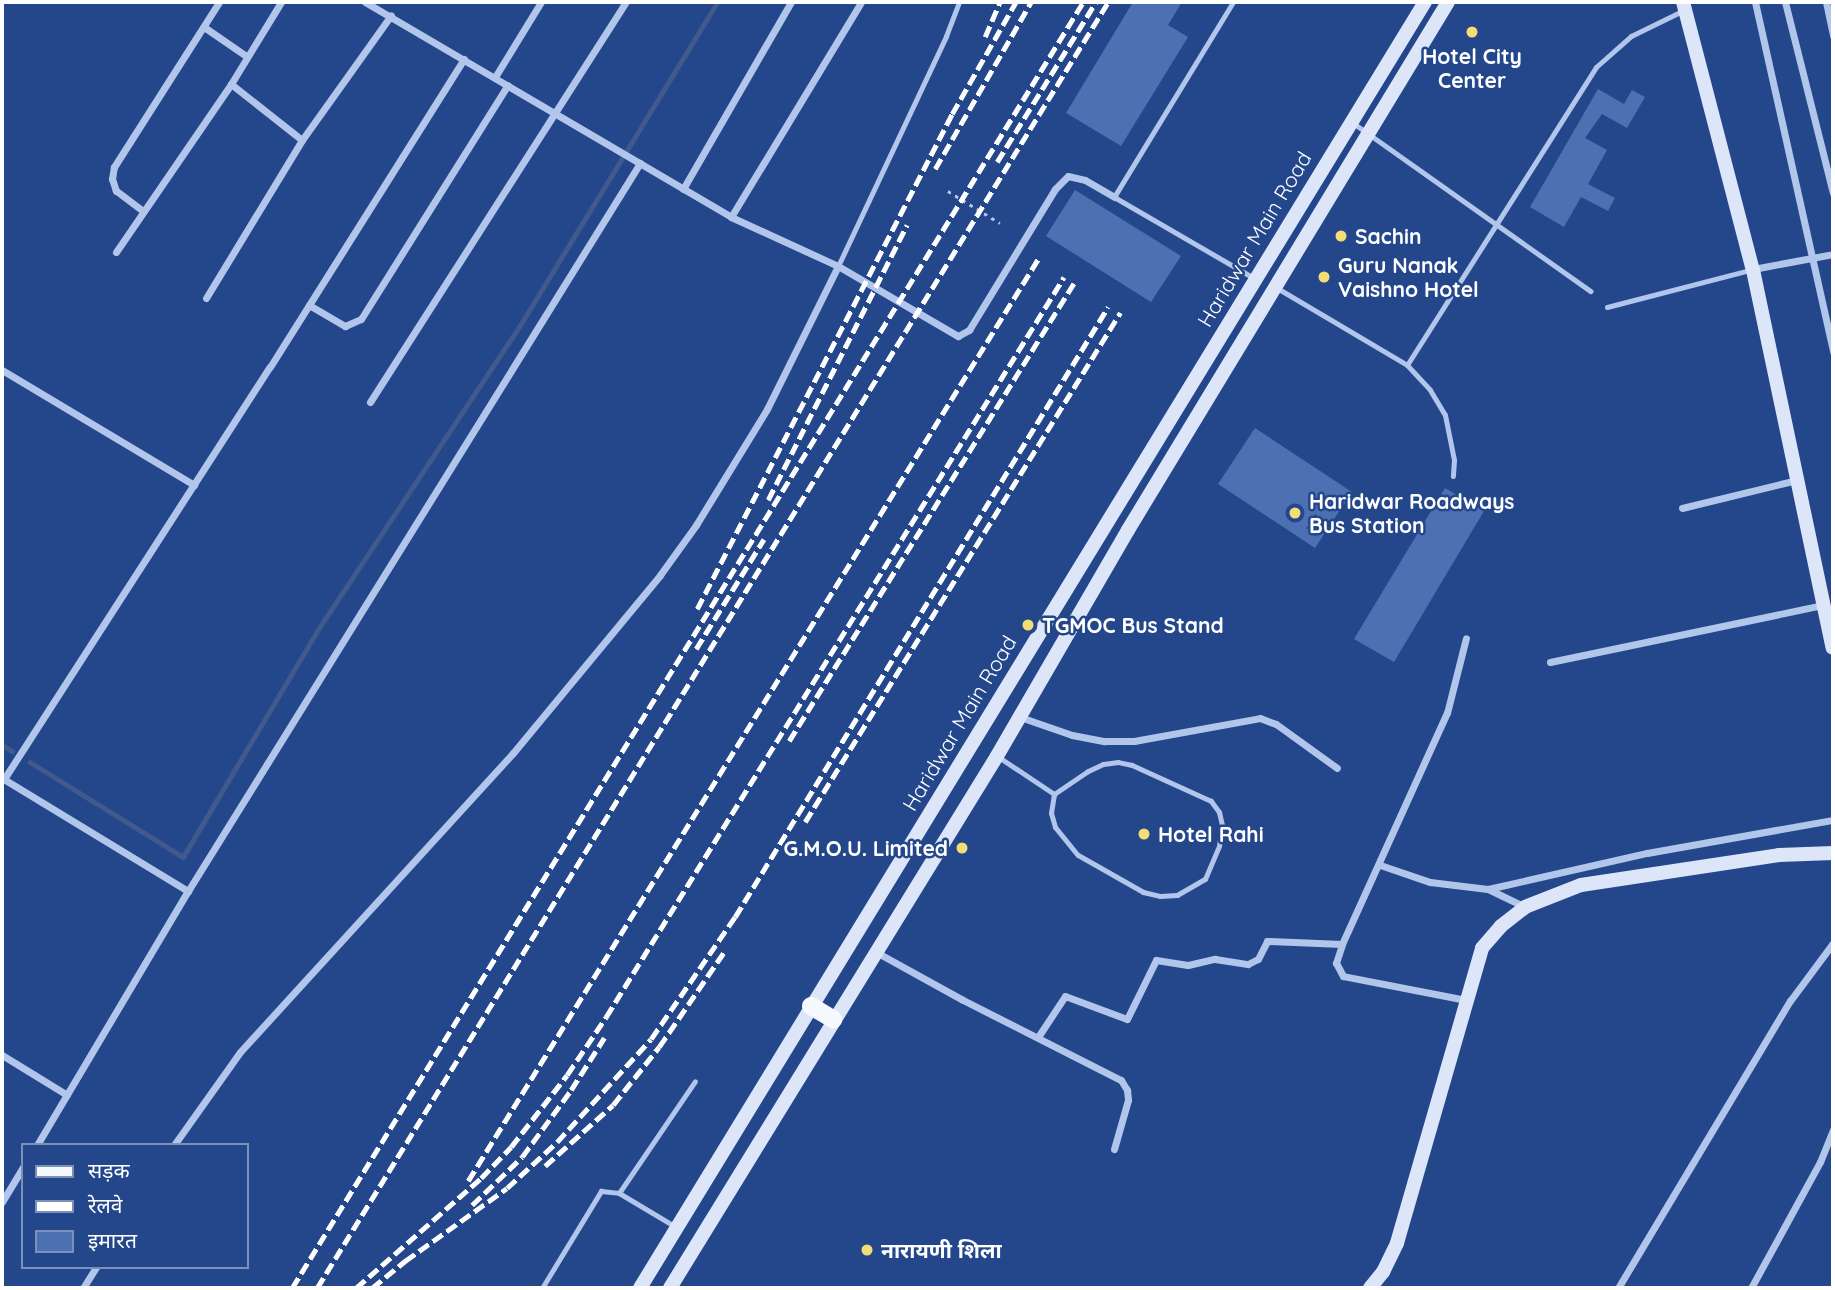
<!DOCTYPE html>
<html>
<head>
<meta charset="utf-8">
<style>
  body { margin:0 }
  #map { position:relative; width:1835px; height:1290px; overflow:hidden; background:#24478c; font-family:Quicksand,"Noto Sans Devanagari",sans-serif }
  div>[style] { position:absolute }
  .stream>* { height:4.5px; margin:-2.25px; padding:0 2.25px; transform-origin:2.25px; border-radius:2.25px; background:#41598b }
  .building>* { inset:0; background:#4c70b2 }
  .path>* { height:2.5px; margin-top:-1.25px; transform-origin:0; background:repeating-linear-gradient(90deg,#b2c6eb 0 3.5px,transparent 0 8.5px) }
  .lane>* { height:5px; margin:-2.5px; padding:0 2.5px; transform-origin:2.5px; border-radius:2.5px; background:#b2c6eb }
  .street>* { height:7px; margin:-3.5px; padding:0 3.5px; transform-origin:3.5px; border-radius:3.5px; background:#b2c6eb }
  .secondary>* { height:14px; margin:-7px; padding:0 7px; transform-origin:7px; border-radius:7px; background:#dde6f8 }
  .primary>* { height:18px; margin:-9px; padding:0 9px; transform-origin:9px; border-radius:9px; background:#f6f9fe }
  .rail>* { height:4.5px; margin-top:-2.25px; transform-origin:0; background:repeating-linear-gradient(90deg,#fff 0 12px,transparent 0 17px) }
  .dots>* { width:19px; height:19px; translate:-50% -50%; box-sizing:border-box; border:4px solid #24478c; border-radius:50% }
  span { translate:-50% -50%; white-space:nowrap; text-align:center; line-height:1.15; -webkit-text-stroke:5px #24478c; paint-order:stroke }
  .poi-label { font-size:21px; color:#fff; font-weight:700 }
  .left { translate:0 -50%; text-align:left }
  .right { translate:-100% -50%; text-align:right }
  .street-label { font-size:21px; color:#fff }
  .frame { position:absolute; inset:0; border:4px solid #fff; pointer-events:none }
  .legend { position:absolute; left:21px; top:1143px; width:228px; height:126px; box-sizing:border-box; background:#24478c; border:2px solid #7c91ba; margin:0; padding:9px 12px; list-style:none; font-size:21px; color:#fff }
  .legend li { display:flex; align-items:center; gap:14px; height:35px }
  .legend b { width:35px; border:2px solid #7c91ba }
</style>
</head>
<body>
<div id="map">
  <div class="stream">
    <div style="left:2px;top:745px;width:12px;rotate:31deg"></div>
    <div style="left:30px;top:762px;width:180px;rotate:31.8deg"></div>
    <div style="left:183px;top:857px;width:266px;rotate:-59.3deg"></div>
    <div style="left:319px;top:628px;width:361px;rotate:-56.4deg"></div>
    <div style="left:519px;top:327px;width:381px;rotate:-58.6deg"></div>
  </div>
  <div class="building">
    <div style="clip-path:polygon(1133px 2px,1182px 2px,1168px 25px,1188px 37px,1121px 146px,1066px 113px)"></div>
    <div style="clip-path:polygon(1598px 89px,1624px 104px,1632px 90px,1645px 97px,1627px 128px,1602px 114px,1585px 138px,1607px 150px,1588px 184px,1615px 198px,1608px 211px,1581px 197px,1564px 227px,1530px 207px)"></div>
    <div style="clip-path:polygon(1075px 190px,1181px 256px,1151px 302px,1046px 236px)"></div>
    <div style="clip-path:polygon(1255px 428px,1352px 492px,1315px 548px,1218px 484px)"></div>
    <div style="clip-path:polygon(1445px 488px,1484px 511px,1394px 662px,1354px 639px)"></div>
  </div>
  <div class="path">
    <div style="left:948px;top:191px;width:61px;rotate:31.6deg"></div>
  </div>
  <div class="lane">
    <div style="left:1233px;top:2px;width:228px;rotate:121.4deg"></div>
    <div style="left:1114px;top:197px;width:162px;rotate:30.1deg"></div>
    <div style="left:1353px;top:123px;width:291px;rotate:35.3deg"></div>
    <div style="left:838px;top:266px;width:254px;rotate:-64.8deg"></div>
    <div style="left:946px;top:36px;width:36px;rotate:-69deg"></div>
    <div style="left:1277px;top:288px;width:151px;rotate:30.6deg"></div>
    <div style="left:1407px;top:365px;width:34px;rotate:47deg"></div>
    <div style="left:1430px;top:390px;width:29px;rotate:59deg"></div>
    <div style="left:1445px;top:415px;width:46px;rotate:78.7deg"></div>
    <div style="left:1454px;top:460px;width:16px;rotate:94deg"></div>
    <div style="left:1607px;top:307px;width:148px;rotate:-14.5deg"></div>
    <div style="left:1407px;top:365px;width:353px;rotate:-57.6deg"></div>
    <div style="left:1596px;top:67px;width:47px;rotate:-41.5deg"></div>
    <div style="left:1631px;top:36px;width:57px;rotate:-26.1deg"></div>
    <div style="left:997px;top:756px;width:69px;rotate:33.7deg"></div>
    <div style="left:1054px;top:794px;width:19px;rotate:99deg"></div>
    <div style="left:1051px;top:813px;width:15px;rotate:74deg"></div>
    <div style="left:1055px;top:827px;width:36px;rotate:51deg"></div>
    <div style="left:1078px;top:855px;width:75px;rotate:29.6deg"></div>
    <div style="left:1143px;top:892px;width:17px;rotate:13deg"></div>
    <div style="left:1160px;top:896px;width:17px;rotate:-3deg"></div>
    <div style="left:1177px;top:895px;width:32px;rotate:-30deg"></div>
    <div style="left:1205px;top:879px;width:36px;rotate:-67deg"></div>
    <div style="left:1219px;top:846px;width:21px;rotate:-82deg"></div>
    <div style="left:1222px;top:825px;width:13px;rotate:-103deg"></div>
    <div style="left:1219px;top:812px;width:14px;rotate:-126deg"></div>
    <div style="left:1211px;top:801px;width:87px;rotate:-155.5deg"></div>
    <div style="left:1132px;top:765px;width:14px;rotate:-168deg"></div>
    <div style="left:1118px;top:762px;width:15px;rotate:172deg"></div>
    <div style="left:1103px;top:764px;width:17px;rotate:155deg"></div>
    <div style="left:1088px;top:771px;width:41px;rotate:145.9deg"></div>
    <div style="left:619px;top:1193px;width:135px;rotate:-55.8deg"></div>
    <div style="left:542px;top:1288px;width:114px;rotate:-58.7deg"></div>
    <div style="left:601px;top:1191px;width:18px;rotate:6deg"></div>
    <div style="left:619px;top:1193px;width:66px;rotate:30.8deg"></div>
  </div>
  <div class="street">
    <div style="left:365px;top:2px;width:424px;rotate:30.4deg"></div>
    <div style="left:731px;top:217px;width:118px;rotate:24.6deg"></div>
    <div style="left:838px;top:266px;width:139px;rotate:30.3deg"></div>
    <div style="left:958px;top:336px;width:13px;rotate:-29deg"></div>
    <div style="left:969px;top:330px;width:165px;rotate:-58.6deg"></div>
    <div style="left:1055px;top:189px;width:18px;rotate:-45deg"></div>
    <div style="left:1068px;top:176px;width:17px;rotate:13deg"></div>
    <div style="left:1085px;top:180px;width:34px;rotate:30deg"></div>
    <div style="left:1755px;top:2px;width:359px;rotate:77.4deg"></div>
    <div style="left:1785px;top:2px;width:197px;rotate:75.9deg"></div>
    <div style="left:1826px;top:2px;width:35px;rotate:78deg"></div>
    <div style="left:204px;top:27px;width:51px;rotate:34.6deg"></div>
    <div style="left:495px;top:77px;width:88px;rotate:-58.5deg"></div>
    <div style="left:231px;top:84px;width:90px;rotate:38.3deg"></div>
    <div style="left:683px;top:189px;width:216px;rotate:-60deg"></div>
    <div style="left:143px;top:211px;width:34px;rotate:-143deg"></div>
    <div style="left:116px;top:191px;width:13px;rotate:-108deg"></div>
    <div style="left:112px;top:179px;width:12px;rotate:-81deg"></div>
    <div style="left:114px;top:167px;width:196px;rotate:-57.5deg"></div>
    <div style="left:731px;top:217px;width:251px;rotate:-58.8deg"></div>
    <div style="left:116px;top:252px;width:204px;rotate:-55.6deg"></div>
    <div style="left:231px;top:84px;width:96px;rotate:-58.6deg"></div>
    <div style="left:1753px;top:269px;width:81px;rotate:-10.6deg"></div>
    <div style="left:206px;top:298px;width:185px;rotate:-58.7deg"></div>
    <div style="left:302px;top:140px;width:153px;rotate:-54.5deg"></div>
    <div style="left:309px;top:305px;width:42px;rotate:30.3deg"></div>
    <div style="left:345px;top:326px;width:17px;rotate:-24deg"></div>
    <div style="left:361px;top:319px;width:276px;rotate:-57.9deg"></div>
    <div style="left:2px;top:370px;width:224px;rotate:30.9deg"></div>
    <div style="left:370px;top:402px;width:475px;rotate:-57.4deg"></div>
    <div style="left:1682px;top:508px;width:118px;rotate:-13.7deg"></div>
    <div style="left:1550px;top:662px;width:278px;rotate:-11.8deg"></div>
    <div style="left:1020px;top:717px;width:55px;rotate:19.1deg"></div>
    <div style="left:1072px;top:735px;width:33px;rotate:11deg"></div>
    <div style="left:1104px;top:741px;width:30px"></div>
    <div style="left:1134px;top:741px;width:128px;rotate:-10.3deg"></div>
    <div style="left:1260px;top:718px;width:17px;rotate:21deg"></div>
    <div style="left:1276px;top:724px;width:75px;rotate:35.8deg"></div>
    <div style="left:2px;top:778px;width:218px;rotate:31.3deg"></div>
    <div style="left:4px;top:779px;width:490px;rotate:-57.2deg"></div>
    <div style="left:270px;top:367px;width:364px;rotate:-57.8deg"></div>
    <div style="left:1380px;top:865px;width:53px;rotate:18.8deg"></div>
    <div style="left:1430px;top:882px;width:58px;rotate:6.9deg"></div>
    <div style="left:1488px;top:889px;width:163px;rotate:-12.8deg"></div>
    <div style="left:1647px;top:853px;width:189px;rotate:-10.1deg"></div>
    <div style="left:1488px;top:889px;width:41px;rotate:25.9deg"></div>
    <div style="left:876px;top:952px;width:99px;rotate:28.9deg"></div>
    <div style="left:963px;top:1000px;width:177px;rotate:26.9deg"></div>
    <div style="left:1121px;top:1080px;width:12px;rotate:59deg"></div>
    <div style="left:1127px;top:1090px;width:10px;rotate:84deg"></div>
    <div style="left:1128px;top:1100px;width:51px;rotate:105.9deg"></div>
    <div style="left:1466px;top:1000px;width:125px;rotate:-169deg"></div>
    <div style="left:1343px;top:976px;width:15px;rotate:-118deg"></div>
    <div style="left:1336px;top:963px;width:20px;rotate:-72deg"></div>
    <div style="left:1342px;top:944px;width:254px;rotate:-65.6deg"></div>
    <div style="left:1447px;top:713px;width:77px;rotate:-75.8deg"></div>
    <div style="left:1038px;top:1037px;width:49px;rotate:-56.6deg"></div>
    <div style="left:1065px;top:996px;width:66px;rotate:20.4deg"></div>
    <div style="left:1127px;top:1019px;width:66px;rotate:-63.8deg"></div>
    <div style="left:1156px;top:960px;width:32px;rotate:9deg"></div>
    <div style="left:1188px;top:965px;width:28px;rotate:-13deg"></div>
    <div style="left:1215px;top:959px;width:33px;rotate:9deg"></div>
    <div style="left:1248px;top:964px;width:11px;rotate:-27deg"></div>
    <div style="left:1258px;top:959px;width:20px;rotate:-63deg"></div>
    <div style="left:1267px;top:941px;width:75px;rotate:2.3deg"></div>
    <div style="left:2px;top:1055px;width:76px;rotate:31.6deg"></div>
    <div style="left:37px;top:1145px;width:295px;rotate:-59.3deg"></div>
    <div style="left:188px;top:891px;width:857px;rotate:-58.16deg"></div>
    <div style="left:174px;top:1145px;width:114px;rotate:-54.6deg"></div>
    <div style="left:240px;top:1052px;width:405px;rotate:-47.6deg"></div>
    <div style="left:513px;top:753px;width:231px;rotate:-50.4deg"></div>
    <div style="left:660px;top:575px;width:62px;rotate:-54.2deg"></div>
    <div style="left:696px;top:525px;width:136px;rotate:-58.5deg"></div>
    <div style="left:767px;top:409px;width:160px;rotate:-63.6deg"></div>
    <div style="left:2px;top:1202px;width:41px;rotate:-59deg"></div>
    <div style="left:83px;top:1288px;width:25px;rotate:-58deg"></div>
    <div style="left:1618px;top:1288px;width:335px;rotate:-59.1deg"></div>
    <div style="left:1790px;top:1001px;width:72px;rotate:-53.4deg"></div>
    <div style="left:1751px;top:1288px;width:144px;rotate:-61.3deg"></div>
    <div style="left:1820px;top:1162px;width:35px;rotate:-68deg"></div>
  </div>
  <div class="secondary">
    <div style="left:1683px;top:2px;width:277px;rotate:75.4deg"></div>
    <div style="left:1753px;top:270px;width:386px;rotate:78.1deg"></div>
    <div style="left:640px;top:1288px;width:1507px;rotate:-58.6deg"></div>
    <div style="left:670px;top:1288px;width:624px;rotate:-58.42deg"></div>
    <div style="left:997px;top:756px;width:261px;rotate:-59.9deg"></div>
    <div style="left:1128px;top:530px;width:617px;rotate:-58.78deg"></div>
    <div style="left:1370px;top:1288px;width:21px;rotate:-51deg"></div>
    <div style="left:1383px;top:1272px;width:32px;rotate:-64deg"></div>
    <div style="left:1397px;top:1243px;width:307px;rotate:-73.9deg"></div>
    <div style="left:1482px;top:948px;width:29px;rotate:-49deg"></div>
    <div style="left:1501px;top:926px;width:31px;rotate:-38deg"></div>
    <div style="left:1525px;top:907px;width:60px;rotate:-21.4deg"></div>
    <div style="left:1581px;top:885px;width:200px;rotate:-8.6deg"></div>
    <div style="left:1779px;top:855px;width:54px;rotate:-2.1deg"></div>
  </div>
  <div class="primary">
    <div style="left:811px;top:1006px;width:26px;rotate:31deg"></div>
  </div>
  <div class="rail">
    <div style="left:985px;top:37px;width:38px;rotate:-67deg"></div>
    <div style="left:997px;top:162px;width:188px;rotate:-58.3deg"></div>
    <div style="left:935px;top:169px;width:193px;rotate:-60.1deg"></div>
    <div style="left:768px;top:500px;width:308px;rotate:-63.2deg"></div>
    <div style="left:697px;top:609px;width:557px;rotate:-62.74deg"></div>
    <div style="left:952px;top:114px;width:129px;rotate:-60.3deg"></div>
    <div style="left:696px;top:649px;width:129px;rotate:-58.3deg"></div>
    <div style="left:789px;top:741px;width:539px;rotate:-58.11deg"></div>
    <div style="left:805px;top:822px;width:599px;rotate:-58.25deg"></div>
    <div style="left:545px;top:1166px;width:91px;rotate:-41.9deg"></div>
    <div style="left:613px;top:1105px;width:74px;rotate:-51.6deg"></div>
    <div style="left:659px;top:1047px;width:115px;rotate:-55.6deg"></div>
    <div style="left:468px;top:1181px;width:1084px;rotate:-58.27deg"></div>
    <div style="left:472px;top:1205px;width:69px;rotate:-43.8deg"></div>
    <div style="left:522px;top:1157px;width:83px;rotate:-53.8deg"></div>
    <div style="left:571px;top:1090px;width:62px;rotate:-57.6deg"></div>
    <div style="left:292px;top:1288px;width:1510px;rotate:-58.4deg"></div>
    <div style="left:317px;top:1288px;width:1510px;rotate:-58.4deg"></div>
    <div style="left:356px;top:1288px;width:167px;rotate:-41.3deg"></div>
    <div style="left:481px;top:1178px;width:43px;rotate:-45.9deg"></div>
    <div style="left:511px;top:1147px;width:91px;rotate:-52.1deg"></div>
    <div style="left:567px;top:1075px;width:70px;rotate:-56.1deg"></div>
    <div style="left:606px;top:1017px;width:870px;rotate:-58.25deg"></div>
    <div style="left:372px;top:1288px;width:43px;rotate:-39.3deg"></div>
    <div style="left:405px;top:1261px;width:125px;rotate:-35.6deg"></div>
    <div style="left:507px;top:1188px;width:68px;rotate:-42.6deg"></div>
    <div style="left:557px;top:1142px;width:139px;rotate:-47.6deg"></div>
    <div style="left:651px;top:1039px;width:148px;rotate:-55.5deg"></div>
    <div style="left:735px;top:917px;width:715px;rotate:-58.56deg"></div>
  </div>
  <div class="dots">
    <div style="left:1472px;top:32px;background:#f5dd76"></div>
    <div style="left:1341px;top:236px;background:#f5dd76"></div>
    <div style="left:1324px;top:277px;background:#f5dd76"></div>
    <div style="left:1295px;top:513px;background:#f5dd76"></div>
    <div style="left:1028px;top:625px;background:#f5dd76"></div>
    <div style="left:1144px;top:834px;background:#f5dd76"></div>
    <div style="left:962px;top:848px;background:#f5dd76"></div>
    <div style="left:867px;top:1250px;background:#f5dd76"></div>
  </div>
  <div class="poi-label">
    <span style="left:1472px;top:68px">Hotel City<br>Center</span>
    <span class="left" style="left:1355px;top:236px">Sachin</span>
    <span class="left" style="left:1338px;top:277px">Guru Nanak<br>Vaishno Hotel</span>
    <span class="left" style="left:1309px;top:513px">Haridwar Roadways<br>Bus Station</span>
    <span class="left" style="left:1042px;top:625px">TGMOC Bus Stand</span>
    <span class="left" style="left:1158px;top:834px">Hotel Rahi</span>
    <span class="right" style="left:948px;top:848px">G.M.O.U. Limited</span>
    <span class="left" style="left:881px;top:1250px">नारायणी शिला</span>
  </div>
  <div class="street-label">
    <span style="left:1254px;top:239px;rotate:-59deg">Haridwar Main Road</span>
    <span style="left:959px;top:723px;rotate:-59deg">Haridwar Main Road</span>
  </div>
  <div class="frame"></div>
  <ul class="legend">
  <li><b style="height:9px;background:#f6f9fe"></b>सड़क</li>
  <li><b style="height:9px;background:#fff"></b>रेलवे</li>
  <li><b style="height:19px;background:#4c70b2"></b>इमारत</li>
  </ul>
</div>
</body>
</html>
